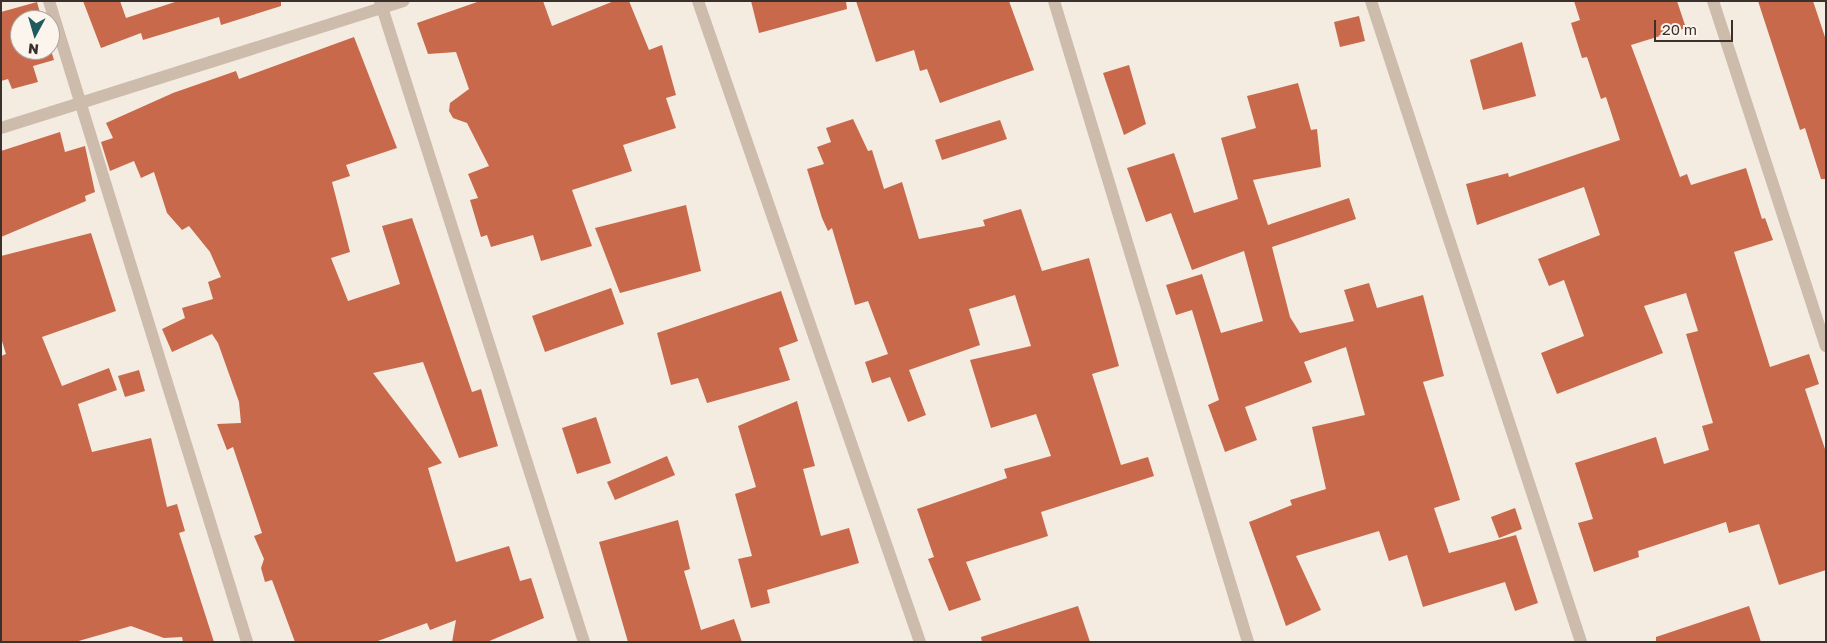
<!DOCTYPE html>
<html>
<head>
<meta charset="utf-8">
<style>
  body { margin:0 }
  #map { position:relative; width:1827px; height:643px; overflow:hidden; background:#f4ebe1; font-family:"Golos Text",sans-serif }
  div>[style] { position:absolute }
  .building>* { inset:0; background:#c8694b }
  .minor>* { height:12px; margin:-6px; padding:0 6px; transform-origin:6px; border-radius:6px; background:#cdbbac }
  span { translate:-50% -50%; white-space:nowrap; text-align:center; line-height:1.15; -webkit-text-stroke:4px #fbf5ee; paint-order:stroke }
  .frame { position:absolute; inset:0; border:2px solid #3b302b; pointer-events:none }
  .north { position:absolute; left:10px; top:10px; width:50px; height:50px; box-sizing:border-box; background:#fbf5ee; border:1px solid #aea6a0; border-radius:50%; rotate:186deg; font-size:14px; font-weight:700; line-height:20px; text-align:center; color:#3b302b }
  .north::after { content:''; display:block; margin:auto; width:18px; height:22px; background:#1f5a5e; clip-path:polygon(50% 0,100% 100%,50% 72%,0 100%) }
  .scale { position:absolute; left:1654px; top:20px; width:79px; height:22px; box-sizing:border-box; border:2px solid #3b302b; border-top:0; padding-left:6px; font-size:15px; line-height:18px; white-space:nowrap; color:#3b302b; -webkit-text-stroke:4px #fbf5ee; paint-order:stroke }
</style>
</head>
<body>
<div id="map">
  <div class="building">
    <div style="clip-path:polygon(83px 1px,120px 1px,126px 18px,178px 1px,281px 1px,281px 6px,221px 25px,219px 17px,143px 40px,141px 33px,101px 48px)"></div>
    <div style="clip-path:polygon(480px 1px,543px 1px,552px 26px,614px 1px,629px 1px,649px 50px,662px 45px,676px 95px,666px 98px,676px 128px,623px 145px,632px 171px,572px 190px,592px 246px,541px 261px,533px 235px,491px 247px,487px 235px,481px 237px,470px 200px,478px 198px,468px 174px,489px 166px,467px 123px,453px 118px,449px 111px,450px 103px,469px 89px,456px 52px,428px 54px,417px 23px)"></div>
    <div style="clip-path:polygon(751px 1px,846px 1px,847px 9px,759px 33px)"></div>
    <div style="clip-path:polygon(856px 1px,1009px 1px,1034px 70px,940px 103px,927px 69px,920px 71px,914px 50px,876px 62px)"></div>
    <div style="clip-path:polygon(1574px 1px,1677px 1px,1686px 28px,1631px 45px,1680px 177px,1687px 174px,1691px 185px,1746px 168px,1762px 219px,1765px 218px,1773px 240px,1734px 252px,1770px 367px,1809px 354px,1819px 384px,1805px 389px,1826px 452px,1826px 570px,1779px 585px,1759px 524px,1729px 533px,1726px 522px,1638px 551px,1639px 557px,1594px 572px,1578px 523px,1593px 519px,1575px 463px,1656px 437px,1664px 464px,1709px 450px,1702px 426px,1713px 423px,1686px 334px,1698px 331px,1686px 293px,1644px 306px,1663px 353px,1557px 394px,1541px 353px,1584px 336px,1564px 280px,1549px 286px,1538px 259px,1600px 235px,1584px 187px,1477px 225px,1466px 184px,1508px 173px,1509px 177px,1620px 140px,1606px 97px,1601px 99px,1587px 57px,1582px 58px,1571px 23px,1580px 20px)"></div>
    <div style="clip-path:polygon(1758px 1px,1813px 1px,1826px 40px,1826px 179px,1821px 179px,1805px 128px,1800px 130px)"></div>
    <div style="clip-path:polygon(37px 2px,42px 20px,20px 20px,20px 50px,50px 47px,54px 60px,33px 66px,38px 82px,12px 89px,8px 79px,1px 81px,1px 12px)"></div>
    <div style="clip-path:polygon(1359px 16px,1365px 41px,1340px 47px,1334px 22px)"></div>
    <div style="clip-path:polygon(354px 37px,397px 148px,346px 165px,350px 176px,332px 182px,350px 252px,331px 258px,348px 301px,400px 284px,382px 226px,412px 218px,472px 392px,481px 389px,498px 446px,459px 458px,423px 362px,373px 373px,442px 463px,428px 468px,456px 562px,509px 546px,520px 581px,531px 578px,544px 618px,487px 642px,452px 642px,456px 620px,430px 630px,427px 623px,375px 642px,295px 642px,272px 580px,265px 582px,261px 568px,264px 559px,254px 536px,262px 533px,233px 447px,227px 450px,217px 424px,241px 423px,239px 402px,218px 343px,212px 334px,172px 352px,162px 329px,185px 318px,182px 308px,213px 299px,208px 282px,221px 277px,210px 252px,189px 226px,182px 230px,167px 213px,154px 172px,141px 178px,134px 161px,110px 171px,101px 142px,113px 138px,106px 123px,173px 93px,236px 71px,239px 79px)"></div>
    <div style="clip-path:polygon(1522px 42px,1536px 96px,1483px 110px,1470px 60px)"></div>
    <div style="clip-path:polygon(1129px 65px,1146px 124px,1124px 135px,1103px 73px)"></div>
    <div style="clip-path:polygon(1298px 83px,1311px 130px,1317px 129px,1321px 167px,1253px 180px,1268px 225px,1349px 198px,1356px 219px,1272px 247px,1290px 317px,1300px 333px,1354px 321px,1344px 290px,1369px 283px,1377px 308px,1423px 295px,1444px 376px,1423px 382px,1460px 500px,1434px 508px,1449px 553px,1516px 535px,1538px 603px,1515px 611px,1505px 582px,1423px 607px,1407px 555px,1389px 561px,1379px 531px,1296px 556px,1321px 610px,1286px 626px,1249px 522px,1292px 505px,1290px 500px,1326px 489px,1312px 427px,1365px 415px,1346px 347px,1304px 362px,1312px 382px,1245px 407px,1257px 440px,1225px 452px,1208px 405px,1219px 400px,1192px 310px,1176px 315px,1166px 285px,1202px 274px,1221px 333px,1263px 321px,1244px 251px,1192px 270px,1171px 213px,1146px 222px,1127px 168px,1174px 153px,1194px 213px,1238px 199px,1221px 138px,1256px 128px,1247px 96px)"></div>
    <div style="clip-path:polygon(853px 119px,868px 151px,872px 150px,884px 189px,902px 182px,919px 239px,985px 226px,983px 220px,1021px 209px,1042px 271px,1089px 258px,1119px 366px,1092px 374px,1121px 465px,1148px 457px,1154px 476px,1041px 512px,1048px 536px,966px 562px,981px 600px,949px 611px,928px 559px,934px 557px,917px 509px,1007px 478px,1004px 469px,1051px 456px,1036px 414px,991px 428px,970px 360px,1031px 346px,1015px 295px,969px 309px,980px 345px,909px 370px,926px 415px,908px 422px,890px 377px,872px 383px,865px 362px,888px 354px,868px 301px,855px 305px,832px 228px,828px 231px,822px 218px,807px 169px,824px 164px,817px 147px,831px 142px,826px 128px)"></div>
    <div style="clip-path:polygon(1000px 120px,1007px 139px,942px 160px,935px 140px)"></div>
    <div style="clip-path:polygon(60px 132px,65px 152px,85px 146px,95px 192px,85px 196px,86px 201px,1px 237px,1px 151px)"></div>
    <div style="clip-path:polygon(686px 205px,701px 271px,620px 293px,595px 228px)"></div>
    <div style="clip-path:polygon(91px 233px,116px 311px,42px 337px,62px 386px,109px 368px,117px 390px,78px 404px,92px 452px,151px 438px,167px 507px,177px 504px,185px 531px,179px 533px,214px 642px,183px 642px,182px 637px,164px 638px,131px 626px,75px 642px,1px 642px,1px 356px,6px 354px,1px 338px,1px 256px)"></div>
    <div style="clip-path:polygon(611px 288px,624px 324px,545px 352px,532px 316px)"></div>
    <div style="clip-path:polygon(781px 291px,798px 341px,779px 348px,790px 380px,707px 403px,698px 378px,671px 385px,657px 333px)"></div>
    <div style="clip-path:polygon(139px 370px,145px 391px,125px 397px,118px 376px)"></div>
    <div style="clip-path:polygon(797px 401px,815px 466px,803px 469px,821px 536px,849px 528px,859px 563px,767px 590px,770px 603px,751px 608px,738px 559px,752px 556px,735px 494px,756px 487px,738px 426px)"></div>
    <div style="clip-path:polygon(596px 417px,611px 463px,577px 474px,562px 428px)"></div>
    <div style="clip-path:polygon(667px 456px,675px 475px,615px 500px,607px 482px)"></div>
    <div style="clip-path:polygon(1515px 508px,1522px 529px,1499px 538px,1491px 517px)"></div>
    <div style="clip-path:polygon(678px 520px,690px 569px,684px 571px,701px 630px,734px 619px,742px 642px,628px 642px,599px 542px)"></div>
    <div style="clip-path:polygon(1078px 606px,1090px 642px,982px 642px,981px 637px)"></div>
    <div style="clip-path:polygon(1749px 606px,1761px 642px,1656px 642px,1656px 637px)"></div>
  </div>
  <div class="minor">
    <div style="left:49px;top:1px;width:671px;rotate:72.83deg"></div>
    <div style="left:380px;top:1px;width:673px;rotate:72.35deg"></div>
    <div style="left:698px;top:1px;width:678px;rotate:70.9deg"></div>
    <div style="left:1054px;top:1px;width:670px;rotate:73.16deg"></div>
    <div style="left:1371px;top:1px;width:675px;rotate:71.86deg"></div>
    <div style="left:1713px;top:1px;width:363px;rotate:71.9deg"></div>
    <div style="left:1px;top:128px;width:422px;rotate:-17.5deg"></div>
  </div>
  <div class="frame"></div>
  <div class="north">N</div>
  <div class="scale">20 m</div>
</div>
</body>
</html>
